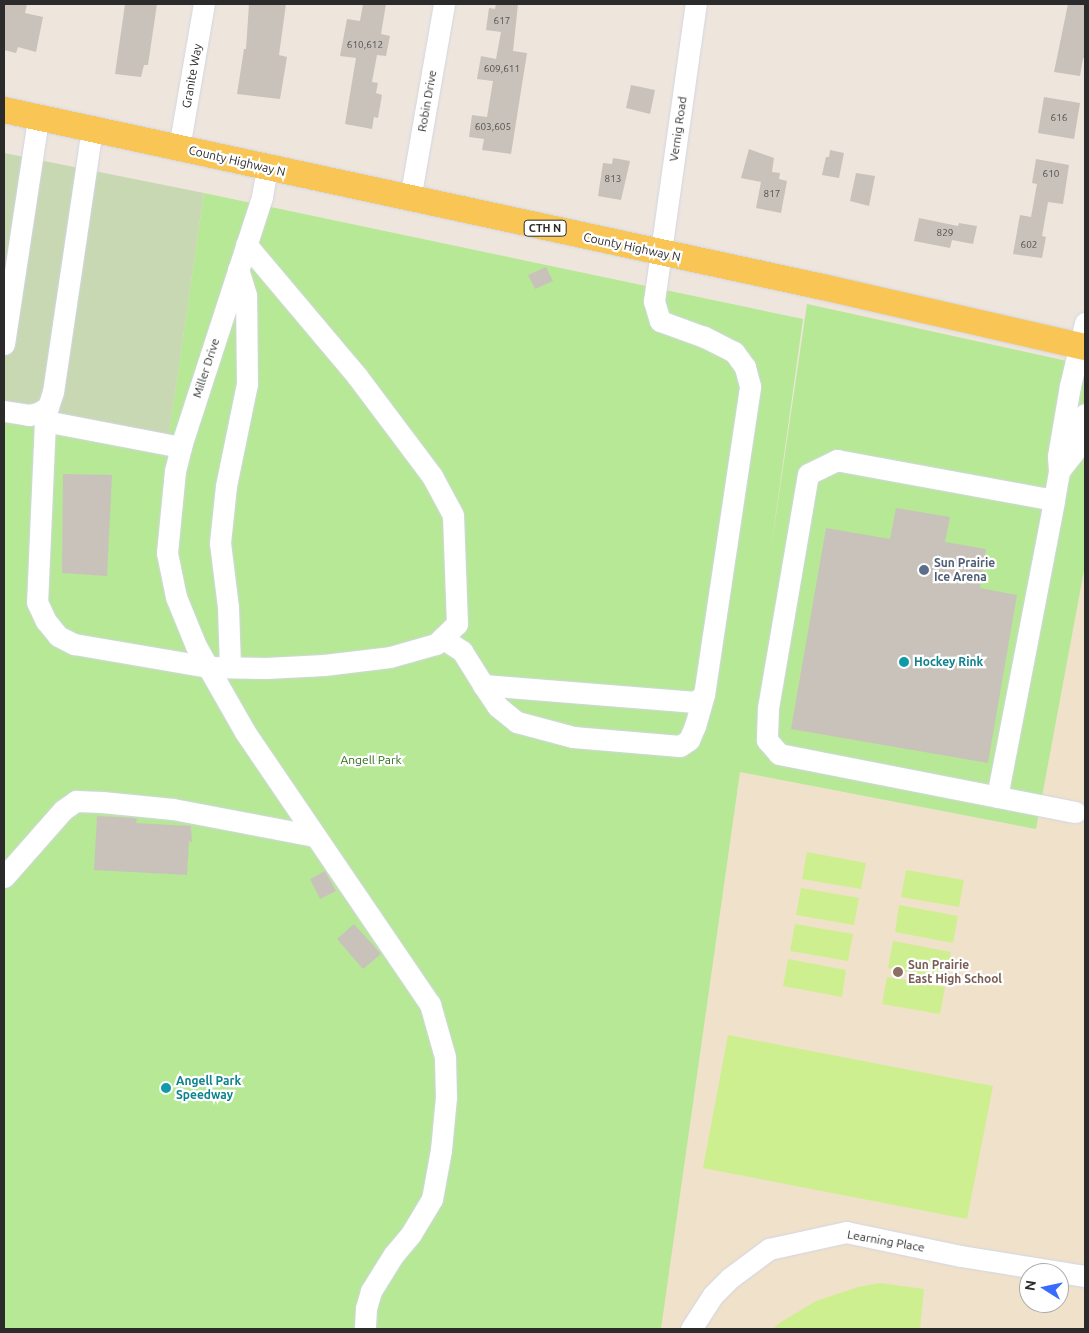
<!DOCTYPE html>
<html>
<head>
<meta charset="utf-8">
<style>
  body { margin:0 }
  #map { position:relative; width:1089px; height:1333px; overflow:hidden; background:#eee5dc; font-family:Ubuntu,sans-serif }
  div>[style] { position:absolute }
  .education>* { inset:0; background:#f0e1ca }
  .green>* { inset:0; background:#b7e895 }
  .cemetery>* { inset:0; background:#c8d8b2 }
  .pitch>* { inset:0; background:#ceef90 }
  .building>* { inset:0; background:#c9c2bb }
  .roads { filter:drop-shadow(0 0 1px #d1d6e4) drop-shadow(0 0 1px #d1d6e4) }
  .minor>* { height:21px; margin:-10.5px; padding:0 10.5px; transform-origin:10.5px; border-radius:10.5px; background:#fff }
  .major>* { height:26px; margin:-13px; padding:0 13px; transform-origin:13px; border-radius:13px; background:#f9c655 }
  .dots>* { width:14px; height:14px; translate:-50% -50%; box-sizing:border-box; border:2px solid #fff; border-radius:50% }
  span { translate:-50% -50%; white-space:nowrap; text-align:center; line-height:1.15; -webkit-text-stroke:4.5px #fff; paint-order:stroke }
  .number-label { font-size:10px; color:#52514f }
  .number-label span { -webkit-text-stroke-width:0 }
  .shield-label span { padding:1px 4px; background:#fff; border:1px solid; border-radius:4px; -webkit-text-stroke-width:0 }
  .shield-label { font-size:11px; color:#2b2b2b; font-weight:700 }
  .street-label { font-size:12px; color:#2b2b2b }
  .service-label { font-size:12px; color:#4e5e75; font-weight:700 }
  .left { translate:0 -50%; text-align:left }
  .culture-label { font-size:12px; color:#0d838f; font-weight:700 }
  .park-label { font-size:12px; color:#2e6d16 }
  .education-label { font-size:12px; color:#785e54; font-weight:700 }
  .frame { position:absolute; inset:0; border:5px solid #2b2b2b; pointer-events:none }
  .north { position:absolute; left:1019px; top:1263px; width:50px; height:50px; box-sizing:border-box; background:#fff; border:1px solid #aaa; border-radius:50%; rotate:280deg; font-size:14px; font-weight:700; line-height:20px; text-align:center; color:#2b2b2b }
  .north::after { content:''; display:block; margin:auto; width:18px; height:22px; background:#376cff; clip-path:polygon(50% 0,100% 100%,50% 72%,0 100%) }
</style>
</head>
<body>
<div id="map">
  <div class="education">
    <div style="clip-path:polygon(evenodd,1085px 565px,1085px 1329px,661px 1329px,740px 772px,1036px 829px,1085px 565px,1029px 1273px,1059px 1273px,1059px 1303px,1029px 1303px,1029px 1273px)"></div>
  </div>
  <div class="green">
    <div style="clip-path:polygon(204px 193px,803px 319px,770px 556px,807px 304px,1085px 365px,1085px 565px,1036px 829px,740px 772px,661px 1329px,4px 1329px,4px 421px,166px 454px)"></div>
  </div>
  <div class="cemetery">
    <div style="clip-path:polygon(4px 153px,204px 193px,166px 455px,4px 421px)"></div>
  </div>
  <div class="pitch">
    <div style="clip-path:polygon(807px 852px,866px 863px,861px 889px,802px 879px)"></div>
    <div style="clip-path:polygon(906px 870px,964px 880px,959px 907px,901px 897px)"></div>
    <div style="clip-path:polygon(801px 888px,859px 898px,854px 925px,796px 915px)"></div>
    <div style="clip-path:polygon(899px 905px,958px 916px,953px 943px,895px 932px)"></div>
    <div style="clip-path:polygon(795px 924px,853px 934px,848px 961px,790px 951px)"></div>
    <div style="clip-path:polygon(893px 941px,951px 952px,946px 979px,888px 968px)"></div>
    <div style="clip-path:polygon(788px 959px,846px 970px,842px 997px,783px 986px)"></div>
    <div style="clip-path:polygon(887px 977px,945px 987px,940px 1014px,882px 1004px)"></div>
    <div style="clip-path:polygon(728px 1035px,993px 1086px,967px 1219px,703px 1168px)"></div>
    <div style="clip-path:polygon(880px 1283px,924px 1289px,920px 1329px,773px 1329px,781px 1322px,816px 1301px,858px 1287px)"></div>
  </div>
  <div class="building">
    <div style="clip-path:polygon(4px 4px,27px 4px,25px 13px,43px 17px,36px 52px,18px 47px,16px 53px,4px 50px)"></div>
    <div style="clip-path:polygon(125px 4px,157px 4px,148px 65px,144px 65px,141px 77px,115px 74px)"></div>
    <div style="clip-path:polygon(249px 4px,286px 4px,279px 55px,287px 57px,280px 99px,237px 94px,244px 49px,246px 49px)"></div>
    <div style="clip-path:polygon(363px 4px,386px 4px,381px 34px,390px 36px,386px 56px,377px 55px,372px 82px,378px 83px,376px 93px,382px 95px,378px 118px,374px 117px,372px 129px,345px 124px,356px 58px,340px 56px,347px 19px,360px 21px)"></div>
    <div style="clip-path:polygon(496px 4px,518px 4px,513px 51px,527px 53px,511px 154px,482px 150px,484px 139px,469px 137px,472px 115px,487px 117px,493px 81px,477px 79px,481px 56px,496px 59px,501px 32px,486px 30px,489px 8px,495px 9px)"></div>
    <div style="clip-path:polygon(1068px 4px,1085px 4px,1085px 59px,1083px 58px,1080px 76px,1054px 72px)"></div>
    <div style="clip-path:polygon(631px 85px,655px 90px,650px 114px,626px 108px)"></div>
    <div style="clip-path:polygon(1044px 97px,1080px 103px,1074px 139px,1038px 133px)"></div>
    <div style="clip-path:polygon(749px 149px,774px 158px,772px 172px,780px 173px,779px 179px,787px 181px,781px 213px,756px 208px,761px 182px,741px 178px)"></div>
    <div style="clip-path:polygon(830px 150px,844px 153px,839px 178px,822px 175px,826px 157px,829px 157px)"></div>
    <div style="clip-path:polygon(613px 158px,630px 161px,621px 200px,598px 196px,603px 163px,612px 164px)"></div>
    <div style="clip-path:polygon(1036px 159px,1069px 165px,1063px 204px,1048px 202px,1042px 236px,1046px 237px,1042px 258px,1013px 254px,1020px 215px,1031px 217px,1037px 184px,1032px 183px)"></div>
    <div style="clip-path:polygon(856px 173px,875px 176px,869px 206px,850px 201px)"></div>
    <div style="clip-path:polygon(919px 218px,958px 226px,959px 223px,977px 226px,973px 244px,952px 240px,950px 248px,914px 241px)"></div>
    <div style="clip-path:polygon(546px 267px,553px 281px,535px 289px,528px 275px)"></div>
    <div style="clip-path:polygon(63px 474px,112px 475px,107px 576px,62px 573px)"></div>
    <div style="clip-path:polygon(896px 508px,950px 517px,945px 542px,986px 549px,980px 588px,1017px 595px,988px 763px,791px 729px,826px 528px,890px 539px)"></div>
    <div style="clip-path:polygon(97px 816px,137px 818px,136px 823px,191px 826px,192px 842px,189px 841px,187px 875px,94px 870px)"></div>
    <div style="clip-path:polygon(325px 871px,336px 891px,320px 899px,310px 879px)"></div>
    <div style="clip-path:polygon(354px 924px,381px 954px,363px 969px,337px 939px)"></div>
  </div>
  <div class="roads">
    <div class="minor">
      <div style="left:179px;top:148px;width:146px;rotate:-80.2deg"></div>
      <div style="left:267px;top:168px;width:29px;rotate:100deg"></div>
      <div style="left:262px;top:197px;width:259px;rotate:108deg"></div>
      <div style="left:182px;top:443px;width:29px;rotate:104deg"></div>
      <div style="left:175px;top:471px;width:82px;rotate:95.6deg"></div>
      <div style="left:167px;top:553px;width:45px;rotate:78.4deg"></div>
      <div style="left:176px;top:597px;width:53px;rotate:67.8deg"></div>
      <div style="left:196px;top:646px;width:99px;rotate:60.3deg"></div>
      <div style="left:245px;top:732px;width:329px;rotate:55.8deg"></div>
      <div style="left:430px;top:1004px;width:55px;rotate:74.2deg"></div>
      <div style="left:445px;top:1057px;width:40px;rotate:88.6deg"></div>
      <div style="left:446px;top:1097px;width:53px;rotate:95.4deg"></div>
      <div style="left:441px;top:1150px;width:50px;rotate:100.4deg"></div>
      <div style="left:432px;top:1199px;width:41px;rotate:121deg"></div>
      <div style="left:411px;top:1234px;width:26px;rotate:130deg"></div>
      <div style="left:394px;top:1254px;width:44px;rotate:121.9deg"></div>
      <div style="left:371px;top:1291px;width:18px;rotate:106deg"></div>
      <div style="left:366px;top:1308px;width:21px;rotate:93deg"></div>
      <div style="left:410px;top:199px;width:198px;rotate:-80.1deg"></div>
      <div style="left:4px;top:344px;width:229px;rotate:-81.4deg"></div>
      <div style="left:4px;top:411px;width:25px;rotate:9deg"></div>
      <div style="left:29px;top:415px;width:9px;rotate:-13deg"></div>
      <div style="left:38px;top:413px;width:12px;rotate:-31deg"></div>
      <div style="left:48px;top:407px;width:16px;rotate:-72deg"></div>
      <div style="left:53px;top:392px;width:266px;rotate:-81.6deg"></div>
      <div style="left:181px;top:447px;width:138px;rotate:-169.2deg"></div>
      <div style="left:45px;top:421px;width:181px;rotate:92.5deg"></div>
      <div style="left:37px;top:602px;width:21px;rotate:65deg"></div>
      <div style="left:46px;top:621px;width:19px;rotate:51deg"></div>
      <div style="left:58px;top:636px;width:18px;rotate:27deg"></div>
      <div style="left:74px;top:644px;width:136px;rotate:9.7deg"></div>
      <div style="left:208px;top:667px;width:58px;rotate:1deg"></div>
      <div style="left:266px;top:668px;width:58px;rotate:-3deg"></div>
      <div style="left:324px;top:665px;width:66px;rotate:-6.9deg"></div>
      <div style="left:390px;top:657px;width:48px;rotate:-15.8deg"></div>
      <div style="left:436px;top:644px;width:29px;rotate:-44deg"></div>
      <div style="left:457px;top:624px;width:109px;rotate:-92.1deg"></div>
      <div style="left:453px;top:515px;width:44px;rotate:-118.3deg"></div>
      <div style="left:432px;top:476px;width:125px;rotate:-126.9deg"></div>
      <div style="left:357px;top:376px;width:172px;rotate:-130.1deg"></div>
      <div style="left:1059px;top:471px;width:34px;rotate:-52deg"></div>
      <div style="left:1080px;top:444px;width:30px;rotate:-81deg"></div>
      <div style="left:1054px;top:500px;width:221px;rotate:-169.6deg"></div>
      <div style="left:837px;top:460px;width:32px;rotate:154deg"></div>
      <div style="left:808px;top:474px;width:237px;rotate:99.7deg"></div>
      <div style="left:768px;top:708px;width:32px;rotate:92deg"></div>
      <div style="left:767px;top:740px;width:18px;rotate:49deg"></div>
      <div style="left:779px;top:754px;width:302px;rotate:11.1deg"></div>
      <div style="left:442px;top:638px;width:24px;rotate:33deg"></div>
      <div style="left:462px;top:651px;width:40px;rotate:58deg"></div>
      <div style="left:483px;top:685px;width:213px;rotate:4.6deg"></div>
      <div style="left:695px;top:702px;width:11px;rotate:-38deg"></div>
      <div style="left:704px;top:695px;width:312px;rotate:-81.5deg"></div>
      <div style="left:750px;top:386px;width:20px;rotate:-105deg"></div>
      <div style="left:745px;top:367px;width:19px;rotate:-126deg"></div>
      <div style="left:734px;top:352px;width:34px;rotate:-153deg"></div>
      <div style="left:704px;top:337px;width:47px;rotate:-160deg"></div>
      <div style="left:660px;top:321px;width:21px;rotate:-107deg"></div>
      <div style="left:654px;top:301px;width:300px;rotate:-82deg"></div>
      <div style="left:230px;top:667px;width:60px;rotate:-91.9deg"></div>
      <div style="left:228px;top:607px;width:64px;rotate:-97.1deg"></div>
      <div style="left:220px;top:543px;width:57px;rotate:-84deg"></div>
      <div style="left:226px;top:486px;width:104px;rotate:-78.4deg"></div>
      <div style="left:247px;top:384px;width:89px;rotate:-90.6deg"></div>
      <div style="left:246px;top:295px;width:27px;rotate:-107deg"></div>
      <div style="left:483px;top:685px;width:25px;rotate:56deg"></div>
      <div style="left:497px;top:706px;width:26px;rotate:39deg"></div>
      <div style="left:517px;top:722px;width:58px;rotate:15deg"></div>
      <div style="left:573px;top:737px;width:107px;rotate:4.8deg"></div>
      <div style="left:680px;top:746px;width:11px;rotate:-34deg"></div>
      <div style="left:689px;top:740px;width:15px;rotate:-67deg"></div>
      <div style="left:695px;top:726px;width:32px;rotate:-74deg"></div>
      <div style="left:997px;top:797px;width:302px;rotate:-79.1deg"></div>
      <div style="left:1054px;top:500px;width:29px;rotate:-80deg"></div>
      <div style="left:1059px;top:471px;width:15px;rotate:-94deg"></div>
      <div style="left:1058px;top:456px;width:71px;rotate:-80.3deg"></div>
      <div style="left:1070px;top:386px;width:65px;rotate:-76.6deg"></div>
      <div style="left:4px;top:877px;width:89px;rotate:-48.6deg"></div>
      <div style="left:63px;top:810px;width:16px;rotate:-35deg"></div>
      <div style="left:76px;top:801px;width:26px;rotate:2deg"></div>
      <div style="left:102px;top:802px;width:71px;rotate:5.6deg"></div>
      <div style="left:173px;top:809px;width:145px;rotate:10.8deg"></div>
      <div style="left:691px;top:1329px;width:40px;rotate:-57.1deg"></div>
      <div style="left:713px;top:1295px;width:24px;rotate:-45deg"></div>
      <div style="left:730px;top:1278px;width:49px;rotate:-36.6deg"></div>
      <div style="left:769px;top:1249px;width:79px;rotate:-12.4deg"></div>
      <div style="left:846px;top:1232px;width:117px;rotate:11.8deg"></div>
      <div style="left:961px;top:1256px;width:126px;rotate:9.2deg"></div>
    </div>
    <div class="major">
      <div style="left:4px;top:110px;width:838px;rotate:12.2deg"></div>
      <div style="left:823px;top:287px;width:269px;rotate:12.9deg"></div>
    </div>
  </div>
  <div class="dots">
    <div style="left:924px;top:570px;background:#5c6f8a"></div>
    <div style="left:904px;top:662px;background:#0f9aa8"></div>
    <div style="left:898px;top:972px;background:#8d6e63"></div>
    <div style="left:166px;top:1088px;background:#0f9aa8"></div>
  </div>
  <div class="number-label">
    <span style="left:502px;top:21px">617</span>
    <span style="left:365px;top:45px">610,612</span>
    <span style="left:502px;top:69px">609,611</span>
    <span style="left:1059px;top:118px">616</span>
    <span style="left:493px;top:127px">603,605</span>
    <span style="left:1051px;top:174px">610</span>
    <span style="left:613px;top:179px">813</span>
    <span style="left:772px;top:194px">817</span>
    <span style="left:945px;top:233px">829</span>
    <span style="left:1029px;top:245px">602</span>
  </div>
  <div class="shield-label">
    <span style="left:545px;top:228px">CTH N</span>
  </div>
  <div class="street-label">
    <span style="left:192px;top:76px;rotate:-80deg">Granite Way</span>
    <span style="left:427px;top:101px;rotate:-80deg">Robin Drive</span>
    <span style="left:678px;top:129px;rotate:-82deg">Vernig Road</span>
    <span style="left:237px;top:161px;rotate:13deg">County Highway N</span>
    <span style="left:632px;top:247px;rotate:12deg">County Highway N</span>
    <span style="left:206px;top:368px;rotate:-72deg">Miller Drive</span>
    <span style="left:886px;top:1241px;rotate:10deg">Learning Place</span>
  </div>
  <div class="service-label">
    <span class="left" style="left:934px;top:570px">Sun Prairie<br>Ice Arena</span>
  </div>
  <div class="culture-label">
    <span class="left" style="left:914px;top:662px">Hockey Rink</span>
    <span class="left" style="left:176px;top:1088px">Angell Park<br>Speedway</span>
  </div>
  <div class="park-label">
    <span style="left:371px;top:760px">Angell Park</span>
  </div>
  <div class="education-label">
    <span class="left" style="left:908px;top:972px">Sun Prairie<br>East High School</span>
  </div>
  <div class="frame"></div>
  <div class="north">N</div>
</div>
</body>
</html>
